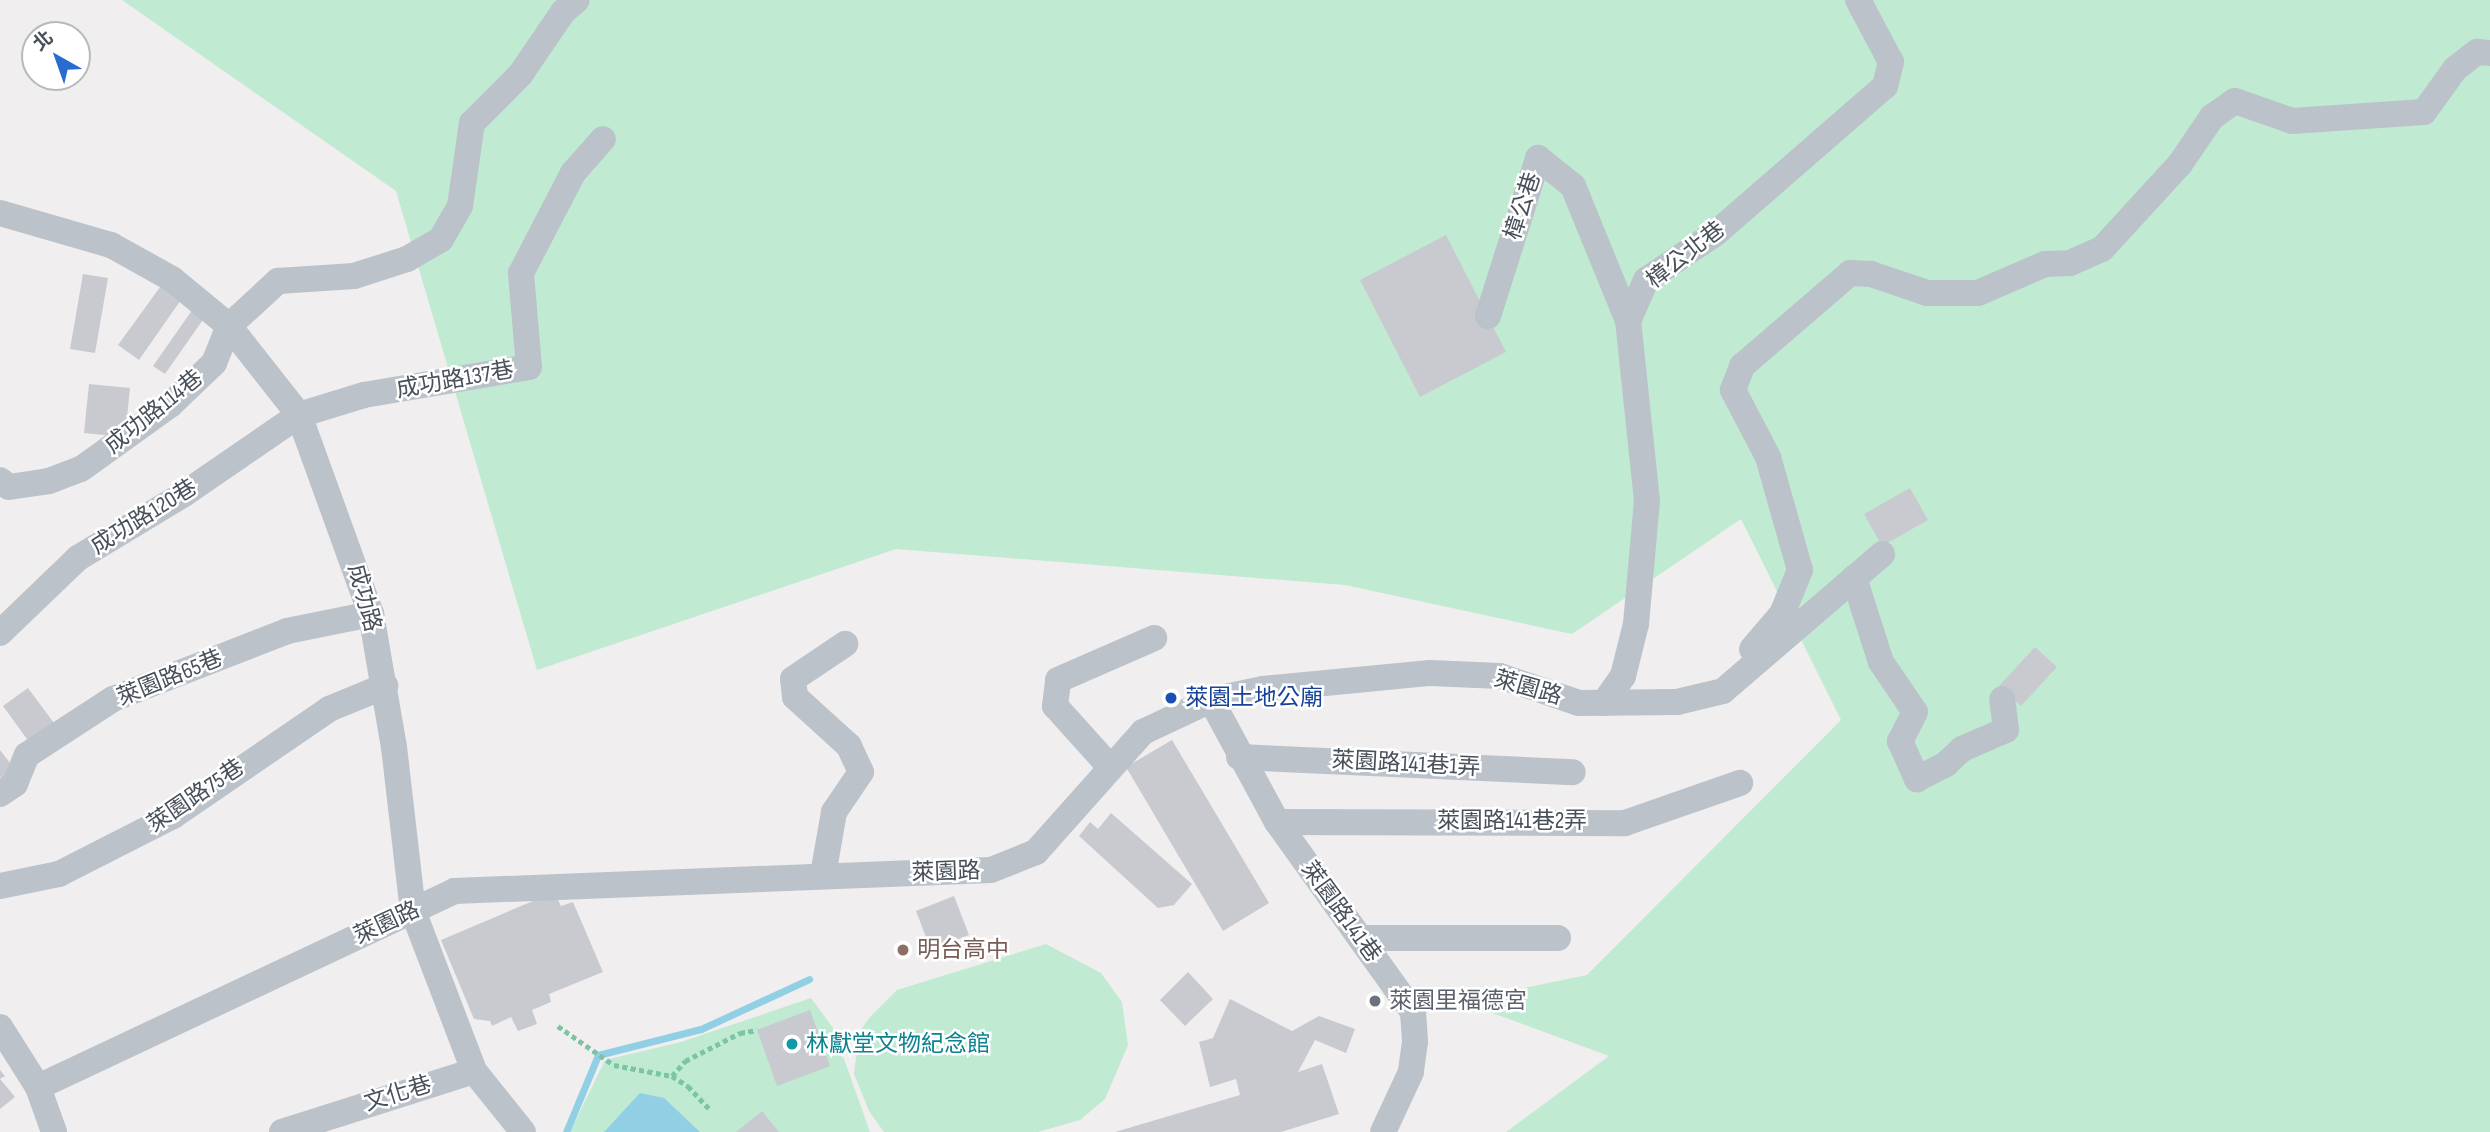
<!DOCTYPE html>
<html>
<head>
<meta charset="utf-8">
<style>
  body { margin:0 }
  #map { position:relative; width:2490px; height:1132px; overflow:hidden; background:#f0eeee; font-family:"Sofia Sans Condensed","Noto Sans TC",sans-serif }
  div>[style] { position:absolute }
  .green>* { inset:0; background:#c0ead2 }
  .water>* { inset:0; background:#91cfe4 }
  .stream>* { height:7px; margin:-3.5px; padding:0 3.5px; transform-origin:3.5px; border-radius:3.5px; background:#91cfe4 }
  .building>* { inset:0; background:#c9cad0 }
  .path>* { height:4.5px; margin-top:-2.25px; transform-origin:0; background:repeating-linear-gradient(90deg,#7bc5a3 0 5px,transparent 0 8.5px) }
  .minor>* { height:26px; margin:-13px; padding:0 13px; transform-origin:13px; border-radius:13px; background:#bbc2ca }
  .dots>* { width:19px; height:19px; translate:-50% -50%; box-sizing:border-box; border:4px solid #fff; border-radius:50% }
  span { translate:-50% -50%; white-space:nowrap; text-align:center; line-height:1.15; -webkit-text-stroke:5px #fff; paint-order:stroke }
  .street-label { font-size:23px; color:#48505a }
  .transit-label { font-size:23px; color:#164399 }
  .left { translate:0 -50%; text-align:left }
  .education-label { font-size:23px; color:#785e54 }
  .worship-label { font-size:23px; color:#5b616d }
  .culture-label { font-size:23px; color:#0d838f }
  .north { position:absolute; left:21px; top:21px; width:70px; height:70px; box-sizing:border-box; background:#fff; border:2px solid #b6b9bd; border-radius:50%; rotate:320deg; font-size:19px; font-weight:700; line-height:28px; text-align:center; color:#48505a }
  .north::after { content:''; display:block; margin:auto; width:24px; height:32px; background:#296ccf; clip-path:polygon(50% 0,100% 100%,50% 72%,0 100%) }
</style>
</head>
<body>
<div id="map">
  <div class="green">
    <div style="clip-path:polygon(122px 0,2490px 0,2490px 1132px,1506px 1132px,1609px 1056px,1460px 1001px,1587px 975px,1841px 720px,1741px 519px,1572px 634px,1345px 585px,896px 549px,537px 670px,396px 191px)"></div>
    <div style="clip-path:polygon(1046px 944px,1101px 973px,1122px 1002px,1128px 1045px,1105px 1099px,1080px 1120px,1038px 1132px,884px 1132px,869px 1111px,854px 1074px,859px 1032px,870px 1017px,897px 990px)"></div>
    <div style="clip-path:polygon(811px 998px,833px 1028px,870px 1132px,570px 1132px,605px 1060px,681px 1042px)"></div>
  </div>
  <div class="water">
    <div style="clip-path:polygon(640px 1093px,664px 1098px,700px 1132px,604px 1132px)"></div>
  </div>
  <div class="stream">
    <div style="left:566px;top:1132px;width:83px;rotate:-67.4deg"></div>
    <div style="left:598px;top:1055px;width:106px;rotate:-14.2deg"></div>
    <div style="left:701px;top:1029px;width:119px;rotate:-24.8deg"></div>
  </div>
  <div class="building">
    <div style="clip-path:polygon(1446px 235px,1506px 352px,1420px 397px,1360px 280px)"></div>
    <div style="clip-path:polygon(83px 274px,108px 278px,95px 353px,70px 349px)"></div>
    <div style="clip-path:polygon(163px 283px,183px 297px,139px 360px,118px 345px)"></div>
    <div style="clip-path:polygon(195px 306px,207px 314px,165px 374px,153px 366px)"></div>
    <div style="clip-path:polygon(89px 384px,130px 388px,125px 437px,84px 433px)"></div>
    <div style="clip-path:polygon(1910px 488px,1928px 520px,1882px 546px,1864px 514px)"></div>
    <div style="clip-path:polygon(2035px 647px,2057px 667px,2021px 706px,1999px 686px)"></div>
    <div style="clip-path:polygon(28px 688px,57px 727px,32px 746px,3px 706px)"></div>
    <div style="clip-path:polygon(1172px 740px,1269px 903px,1223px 931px,1126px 767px)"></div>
    <div style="clip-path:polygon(0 750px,14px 768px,1px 778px,0 776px)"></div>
    <div style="clip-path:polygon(1111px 813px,1192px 884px,1174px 905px,1158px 908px,1079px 836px,1090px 822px,1098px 829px)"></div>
    <div style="clip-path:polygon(554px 892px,561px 906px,573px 902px,603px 972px,549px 994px,551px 1002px,532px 1010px,537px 1024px,518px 1031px,511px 1017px,492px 1026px,490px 1021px,474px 1019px,441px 940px)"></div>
    <div style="clip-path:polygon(954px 896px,969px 935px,931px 950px,916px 911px)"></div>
    <div style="clip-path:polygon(1188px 972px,1213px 999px,1185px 1026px,1160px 1000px)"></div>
    <div style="clip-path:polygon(1230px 999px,1292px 1031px,1319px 1016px,1355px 1029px,1346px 1053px,1315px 1040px,1298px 1072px,1322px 1064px,1339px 1114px,1281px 1132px,1115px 1132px,1240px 1095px,1236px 1079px,1210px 1087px,1199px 1042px,1213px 1038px)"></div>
    <div style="clip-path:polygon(810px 1010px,830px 1066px,777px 1086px,757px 1030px)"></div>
    <div style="clip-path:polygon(0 1070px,5px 1076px,0 1079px,15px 1097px,0 1109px)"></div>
    <div style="clip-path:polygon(762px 1111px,779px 1132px,736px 1132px)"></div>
  </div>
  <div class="path">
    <div style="left:558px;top:1026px;width:68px;rotate:34.9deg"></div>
    <div style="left:614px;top:1065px;width:59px;rotate:10.7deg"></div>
    <div style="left:672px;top:1076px;width:19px;rotate:32deg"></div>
    <div style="left:688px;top:1086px;width:34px;rotate:47deg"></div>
    <div style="left:672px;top:1076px;width:20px;rotate:-49deg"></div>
    <div style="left:685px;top:1061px;width:62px;rotate:-27deg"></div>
    <div style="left:740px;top:1033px;width:17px;rotate:-10deg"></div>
  </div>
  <div class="minor">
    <div style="left:0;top:213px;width:116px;rotate:16.1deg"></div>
    <div style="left:111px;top:245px;width:70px;rotate:29.1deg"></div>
    <div style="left:172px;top:279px;width:74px;rotate:39.5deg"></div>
    <div style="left:229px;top:326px;width:113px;rotate:51.8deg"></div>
    <div style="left:299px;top:415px;width:212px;rotate:70.1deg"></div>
    <div style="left:371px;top:614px;width:135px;rotate:80.2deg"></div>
    <div style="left:394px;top:747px;width:165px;rotate:83.4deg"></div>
    <div style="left:413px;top:911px;width:171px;rotate:69.1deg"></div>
    <div style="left:474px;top:1071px;width:78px;rotate:51.2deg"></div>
    <div style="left:1488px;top:316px;width:166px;rotate:-72.4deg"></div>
    <div style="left:1538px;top:158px;width:45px;rotate:38.7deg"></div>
    <div style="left:1573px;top:186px;width:146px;rotate:67.8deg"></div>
    <div style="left:0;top:480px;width:11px;rotate:38deg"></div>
    <div style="left:9px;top:487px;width:40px;rotate:-8.5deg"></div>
    <div style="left:49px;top:481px;width:34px;rotate:-21deg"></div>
    <div style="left:81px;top:469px;width:110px;rotate:-35.7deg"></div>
    <div style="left:170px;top:405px;width:61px;rotate:-43.7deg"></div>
    <div style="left:214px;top:363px;width:40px;rotate:-68deg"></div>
    <div style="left:229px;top:326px;width:67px;rotate:-42.6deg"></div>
    <div style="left:278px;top:281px;width:76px;rotate:-3.8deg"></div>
    <div style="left:354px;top:276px;width:56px;rotate:-17.8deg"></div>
    <div style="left:407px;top:259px;width:39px;rotate:-30deg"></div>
    <div style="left:441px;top:239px;width:38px;rotate:-60deg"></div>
    <div style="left:460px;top:206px;width:84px;rotate:-81.8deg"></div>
    <div style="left:472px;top:123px;width:68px;rotate:-45deg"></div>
    <div style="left:520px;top:75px;width:76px;rotate:-55.7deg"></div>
    <div style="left:563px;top:12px;width:18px;rotate:-41deg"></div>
    <div style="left:1854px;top:578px;width:88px;rotate:72.2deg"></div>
    <div style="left:1881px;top:662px;width:60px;rotate:55.8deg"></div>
    <div style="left:1915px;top:712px;width:33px;rotate:117deg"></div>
    <div style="left:1900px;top:741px;width:42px;rotate:65.9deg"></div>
    <div style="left:1917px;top:779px;width:33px;rotate:-27deg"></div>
    <div style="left:1946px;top:764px;width:22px;rotate:-43deg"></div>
    <div style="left:1962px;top:749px;width:48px;rotate:-23.4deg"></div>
    <div style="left:2006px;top:730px;width:31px;rotate:-97deg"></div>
    <div style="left:0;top:633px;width:108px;rotate:-43.9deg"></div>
    <div style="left:78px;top:558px;width:124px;rotate:-31.1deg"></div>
    <div style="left:184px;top:494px;width:140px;rotate:-34.5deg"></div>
    <div style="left:299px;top:415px;width:68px;rotate:-17.1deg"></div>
    <div style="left:364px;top:395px;width:167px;rotate:-9.6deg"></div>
    <div style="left:529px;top:367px;width:94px;rotate:-94.9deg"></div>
    <div style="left:521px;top:273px;width:113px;rotate:-62.5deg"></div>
    <div style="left:573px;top:173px;width:45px;rotate:-48.6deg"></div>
    <div style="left:1752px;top:649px;width:46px;rotate:-49.4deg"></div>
    <div style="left:1782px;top:614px;width:48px;rotate:-67.8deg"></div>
    <div style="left:1800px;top:570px;width:117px;rotate:-105.8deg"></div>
    <div style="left:1768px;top:457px;width:76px;rotate:-117.6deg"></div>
    <div style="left:1733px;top:390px;width:26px;rotate:-69deg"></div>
    <div style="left:1742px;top:366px;width:143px;rotate:-40.7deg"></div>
    <div style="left:1850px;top:273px;width:21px;rotate:3deg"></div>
    <div style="left:1871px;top:274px;width:59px;rotate:18.7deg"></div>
    <div style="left:1927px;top:293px;width:51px"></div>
    <div style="left:1978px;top:293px;width:73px;rotate:-23.4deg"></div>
    <div style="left:2045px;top:264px;width:25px;rotate:-2deg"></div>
    <div style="left:2070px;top:263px;width:35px;rotate:-24deg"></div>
    <div style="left:2102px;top:249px;width:115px;rotate:-47.5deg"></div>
    <div style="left:2180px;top:164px;width:57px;rotate:-55.8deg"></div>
    <div style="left:2212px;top:117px;width:28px;rotate:-35deg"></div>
    <div style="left:2235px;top:101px;width:60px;rotate:19.3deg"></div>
    <div style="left:2292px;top:121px;width:132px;rotate:-3.9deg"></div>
    <div style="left:2424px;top:112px;width:53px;rotate:-54.2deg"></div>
    <div style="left:2455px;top:69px;width:28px;rotate:-38deg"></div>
    <div style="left:2477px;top:52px;width:13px;rotate:4deg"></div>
    <div style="left:1211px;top:700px;width:139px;rotate:61.6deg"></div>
    <div style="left:1277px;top:822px;width:234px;rotate:54.4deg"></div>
    <div style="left:1413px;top:1012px;width:30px;rotate:86deg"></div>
    <div style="left:1415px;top:1042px;width:30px;rotate:98deg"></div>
    <div style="left:1411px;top:1072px;width:66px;rotate:115deg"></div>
    <div style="left:1604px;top:703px;width:33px;rotate:-55deg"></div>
    <div style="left:1623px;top:676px;width:54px;rotate:-76deg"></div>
    <div style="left:1636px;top:624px;width:123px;rotate:-84.9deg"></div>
    <div style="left:1647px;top:501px;width:181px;rotate:-96deg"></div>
    <div style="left:1628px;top:321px;width:45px;rotate:-66.3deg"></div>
    <div style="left:1646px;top:280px;width:84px;rotate:-33.9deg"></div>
    <div style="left:1716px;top:233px;width:224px;rotate:-41deg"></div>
    <div style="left:1885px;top:86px;width:25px;rotate:-76deg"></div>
    <div style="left:1891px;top:62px;width:70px;rotate:-118deg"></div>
    <div style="left:1239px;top:757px;width:334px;rotate:2.6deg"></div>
    <div style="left:1110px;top:767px;width:82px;rotate:-132deg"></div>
    <div style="left:1055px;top:706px;width:26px;rotate:-83deg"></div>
    <div style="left:1058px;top:680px;width:105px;rotate:-23.6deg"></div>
    <div style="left:0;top:794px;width:18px;rotate:-34deg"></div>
    <div style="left:15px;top:784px;width:31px;rotate:-68deg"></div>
    <div style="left:27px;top:755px;width:103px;rotate:-33.1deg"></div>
    <div style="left:113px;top:699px;width:187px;rotate:-21.3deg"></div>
    <div style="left:287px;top:631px;width:86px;rotate:-11.4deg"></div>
    <div style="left:1277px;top:822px;width:348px;rotate:0.2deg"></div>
    <div style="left:1625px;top:823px;width:122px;rotate:-19.2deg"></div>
    <div style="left:823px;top:875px;width:64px;rotate:-80.1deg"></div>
    <div style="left:834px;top:812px;width:48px;rotate:-56deg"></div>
    <div style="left:861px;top:772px;width:29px;rotate:-115deg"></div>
    <div style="left:849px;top:746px;width:73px;rotate:-137.8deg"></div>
    <div style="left:795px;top:697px;width:18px;rotate:-96deg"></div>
    <div style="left:793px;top:679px;width:63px;rotate:-33.9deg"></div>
    <div style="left:0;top:886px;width:60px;rotate:-11.5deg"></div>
    <div style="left:59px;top:874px;width:128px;rotate:-27deg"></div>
    <div style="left:173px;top:816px;width:189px;rotate:-34.4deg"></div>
    <div style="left:329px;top:709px;width:61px;rotate:-22.3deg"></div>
    <div style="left:1360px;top:938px;width:198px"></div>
    <div style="left:0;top:1027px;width:71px;rotate:57.7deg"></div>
    <div style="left:38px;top:1087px;width:460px;rotate:-25.2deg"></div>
    <div style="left:454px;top:891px;width:537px;rotate:-2.24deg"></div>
    <div style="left:991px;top:870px;width:48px;rotate:-21.8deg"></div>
    <div style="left:1036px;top:852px;width:161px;rotate:-48.3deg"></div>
    <div style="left:1143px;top:732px;width:75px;rotate:-25.2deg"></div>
    <div style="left:1211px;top:700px;width:53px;rotate:-11.9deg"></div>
    <div style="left:1263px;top:689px;width:168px;rotate:-5.5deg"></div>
    <div style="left:1430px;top:673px;width:70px;rotate:2.5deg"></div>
    <div style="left:1500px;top:676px;width:83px;rotate:18.9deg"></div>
    <div style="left:1579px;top:703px;width:98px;rotate:-0.6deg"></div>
    <div style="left:1677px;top:702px;width:47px;rotate:-13.4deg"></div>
    <div style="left:1723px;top:691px;width:210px;rotate:-40.7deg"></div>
    <div style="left:38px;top:1087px;width:48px;rotate:70.4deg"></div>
    <div style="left:282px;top:1132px;width:201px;rotate:-17.6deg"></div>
  </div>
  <div class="dots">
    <div style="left:1171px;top:698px;background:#1a4fb4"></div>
    <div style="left:903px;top:950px;background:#8d6e63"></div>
    <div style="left:1375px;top:1001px;background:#6b7280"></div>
    <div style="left:792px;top:1044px;background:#0f9aa8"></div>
  </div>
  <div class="street-label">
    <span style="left:1523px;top:206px;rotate:-72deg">樟公巷</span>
    <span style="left:1686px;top:255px;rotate:-38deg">樟公北巷</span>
    <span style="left:455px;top:380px;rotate:-10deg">成功路137巷</span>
    <span style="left:154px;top:412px;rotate:-39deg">成功路114巷</span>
    <span style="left:144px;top:517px;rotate:-32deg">成功路120巷</span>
    <span style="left:364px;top:598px;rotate:75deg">成功路</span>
    <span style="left:170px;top:678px;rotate:-22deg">萊園路65巷</span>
    <span style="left:1528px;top:688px;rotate:16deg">萊園路</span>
    <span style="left:1406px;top:764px;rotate:3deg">萊園路141巷1弄</span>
    <span style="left:196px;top:796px;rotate:-34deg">萊園路75巷</span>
    <span style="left:1512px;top:821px">萊園路141巷2弄</span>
    <span style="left:946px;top:872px;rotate:-2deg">萊園路</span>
    <span style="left:1341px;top:912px;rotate:54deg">萊園路141巷</span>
    <span style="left:387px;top:923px;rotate:-25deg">萊園路</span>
    <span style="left:398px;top:1094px;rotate:-17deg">文化巷</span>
  </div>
  <div class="transit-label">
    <span class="left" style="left:1185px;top:698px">萊園土地公廟</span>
  </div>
  <div class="education-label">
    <span class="left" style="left:917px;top:950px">明台高中</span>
  </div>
  <div class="worship-label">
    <span class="left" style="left:1389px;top:1001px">萊園里福德宮</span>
  </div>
  <div class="culture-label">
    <span class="left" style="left:806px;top:1044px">林獻堂文物紀念館</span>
  </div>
  <div class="north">北</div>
</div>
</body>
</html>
